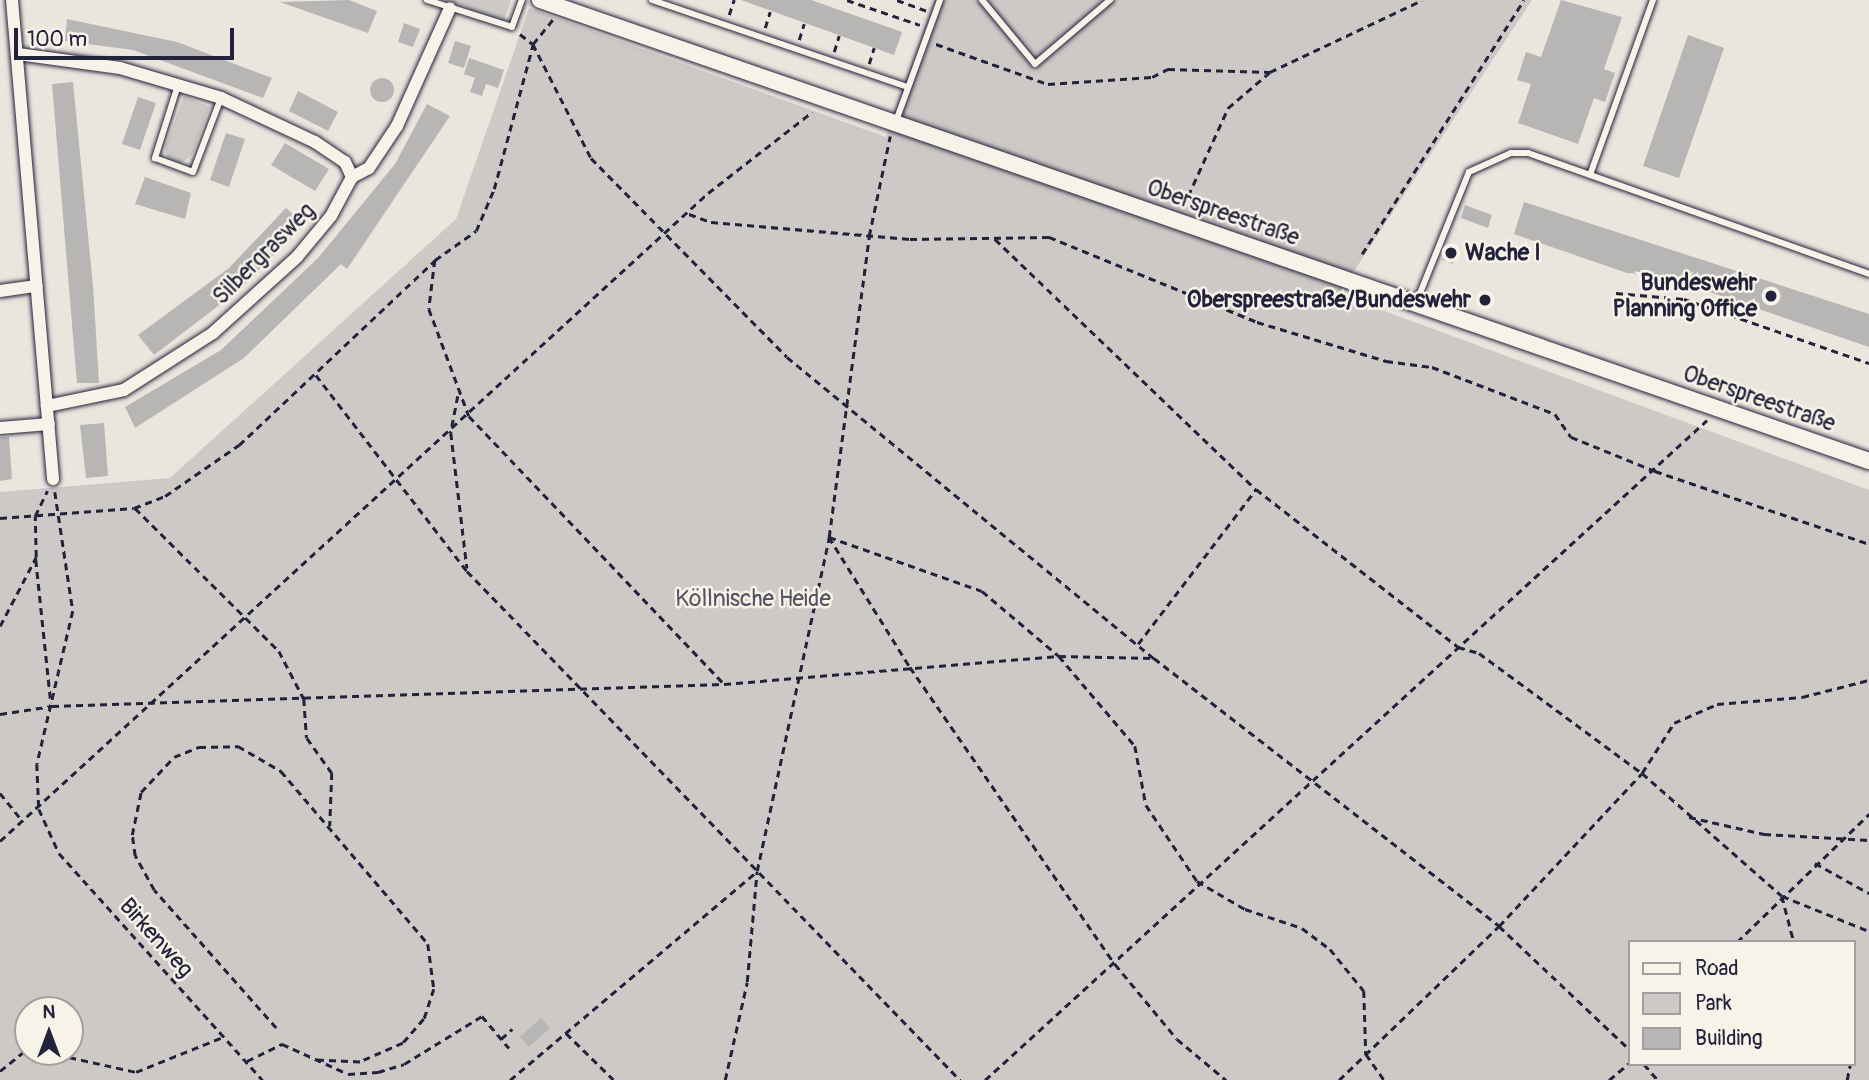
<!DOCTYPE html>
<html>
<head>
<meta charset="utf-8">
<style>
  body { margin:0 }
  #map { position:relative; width:1869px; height:1080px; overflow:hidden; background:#eae6de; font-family:Pangolin,sans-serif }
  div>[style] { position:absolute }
  .green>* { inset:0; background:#cdc9c6 }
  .building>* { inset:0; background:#b8b6b5 }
  .round { border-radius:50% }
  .path>* { height:2.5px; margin-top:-1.25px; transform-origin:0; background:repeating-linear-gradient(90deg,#22223b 0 7px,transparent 0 12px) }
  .roads { filter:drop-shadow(0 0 2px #22223b) drop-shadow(0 0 2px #22223b) }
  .lane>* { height:6px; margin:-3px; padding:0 3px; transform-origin:3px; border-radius:3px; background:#f7f3e8 }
  .street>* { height:12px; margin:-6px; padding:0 6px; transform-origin:6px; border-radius:6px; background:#f7f3e8 }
  .secondary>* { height:16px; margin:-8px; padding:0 8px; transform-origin:8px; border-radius:8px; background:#f7f3e8 }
  .dots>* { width:19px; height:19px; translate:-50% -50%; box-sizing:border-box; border:4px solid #f7f3e8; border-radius:50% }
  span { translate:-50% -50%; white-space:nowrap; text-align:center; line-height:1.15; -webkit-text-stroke:5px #f7f3e8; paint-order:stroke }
  .street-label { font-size:23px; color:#22223b }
  .poi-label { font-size:23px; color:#22223b; font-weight:700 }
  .left { translate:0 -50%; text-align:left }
  .right { translate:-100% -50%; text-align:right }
  .park-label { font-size:23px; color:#555465 }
  .legend { position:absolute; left:1628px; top:940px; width:228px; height:126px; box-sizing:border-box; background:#f7f3e8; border:2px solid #a29fa3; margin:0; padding:9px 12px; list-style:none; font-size:21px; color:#22223b }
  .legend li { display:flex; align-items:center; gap:14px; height:35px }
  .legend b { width:35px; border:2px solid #a29fa3 }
  .north { position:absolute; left:14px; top:996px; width:70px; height:70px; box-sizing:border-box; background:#f7f3e8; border:2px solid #a29fa3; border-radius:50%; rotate:0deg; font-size:19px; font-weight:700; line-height:28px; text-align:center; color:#22223b }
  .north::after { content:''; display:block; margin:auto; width:24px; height:32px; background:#22223b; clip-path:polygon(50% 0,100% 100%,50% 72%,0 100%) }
  .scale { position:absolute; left:14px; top:28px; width:220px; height:32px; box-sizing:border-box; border:4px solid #22223b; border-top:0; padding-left:9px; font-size:21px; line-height:24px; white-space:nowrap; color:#22223b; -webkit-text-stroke:5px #f7f3e8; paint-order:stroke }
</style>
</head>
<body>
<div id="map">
  <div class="green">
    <div style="clip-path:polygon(443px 0,508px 0,511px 1px,504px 21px)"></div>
    <div style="clip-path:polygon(evenodd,934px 0,1532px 0,1339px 294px,1869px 490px,1869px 1080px,0 1080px,0 492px,170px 478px,456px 219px,529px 8px,886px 137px,934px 0,1629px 942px,1853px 942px,1853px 1064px,1629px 1064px,1629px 942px,934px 0,28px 1010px,70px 1010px,70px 1052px,28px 1052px,28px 1010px)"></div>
    <div style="clip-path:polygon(184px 96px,210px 107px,192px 155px,180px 164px,168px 159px,165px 148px)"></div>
  </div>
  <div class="building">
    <div style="clip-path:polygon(349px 0,377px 11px,368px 33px,280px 2px)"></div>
    <div style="clip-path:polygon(741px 0,811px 0,902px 32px,894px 55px)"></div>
    <div style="clip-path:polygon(1561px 0,1622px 17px,1604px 69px,1615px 73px,1605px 102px,1594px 98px,1578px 144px,1518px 123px,1531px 84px,1517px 80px,1526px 52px,1541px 57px)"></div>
    <div style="clip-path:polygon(67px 19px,177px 42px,272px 78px,263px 98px,133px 50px,65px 41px)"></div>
    <div style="clip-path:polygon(404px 23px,420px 29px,413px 47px,398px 42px)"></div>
    <div style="clip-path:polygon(1688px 35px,1724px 48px,1679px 178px,1643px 166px)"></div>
    <div style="clip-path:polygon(455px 41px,471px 46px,464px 68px,448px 63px)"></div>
    <div style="clip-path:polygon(469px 58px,504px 70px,498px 88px,486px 84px,482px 96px,470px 92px,475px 78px,464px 74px)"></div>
    <div class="round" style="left:370px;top:78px;width:24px;height:24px"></div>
    <div style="clip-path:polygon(73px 82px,93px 286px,99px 383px,77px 383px,74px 348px,52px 84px)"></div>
    <div style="clip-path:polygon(298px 91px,338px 112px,328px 131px,289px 111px)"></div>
    <div style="clip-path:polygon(138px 97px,156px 103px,140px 150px,122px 144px)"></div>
    <div style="clip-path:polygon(427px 104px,450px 116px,347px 269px,341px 264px,244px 358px,135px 428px,125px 407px,221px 350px,318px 258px,395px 164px)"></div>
    <div style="clip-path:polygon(226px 133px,245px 139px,229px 187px,210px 180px)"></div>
    <div style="clip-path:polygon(285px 143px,329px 169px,315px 191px,271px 165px)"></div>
    <div style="clip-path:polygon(145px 177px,191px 193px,185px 219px,135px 204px)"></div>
    <div style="clip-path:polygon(1524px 202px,1869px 314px,1869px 347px,1660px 275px,1627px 273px,1514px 234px)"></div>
    <div style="clip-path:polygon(1465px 205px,1492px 215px,1488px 228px,1461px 218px)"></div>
    <div style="clip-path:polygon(286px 208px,304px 224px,239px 290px,154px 355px,138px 335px,229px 268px)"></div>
    <div style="clip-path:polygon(1447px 247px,1458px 251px,1453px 264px,1442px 260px)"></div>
    <div style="clip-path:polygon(104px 423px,108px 476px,86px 478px,80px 425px)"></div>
    <div style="clip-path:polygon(0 437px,9px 437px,12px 479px,0 481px)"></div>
    <div style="clip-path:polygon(541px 1018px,550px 1028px,529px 1047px,520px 1037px)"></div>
  </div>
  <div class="path">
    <div style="left:847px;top:0;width:77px;rotate:18.9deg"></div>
    <div style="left:897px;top:0;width:32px;rotate:20deg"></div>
    <div style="left:729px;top:15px;width:16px;rotate:-72deg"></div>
    <div style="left:765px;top:28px;width:17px;rotate:-73deg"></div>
    <div style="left:520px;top:34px;width:16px;rotate:38deg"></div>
    <div style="left:533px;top:44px;width:128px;rotate:63deg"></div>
    <div style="left:591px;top:158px;width:279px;rotate:45.4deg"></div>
    <div style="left:787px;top:357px;width:475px;rotate:39.4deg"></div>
    <div style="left:1154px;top:658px;width:437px;rotate:37.8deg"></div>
    <div style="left:1499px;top:926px;width:179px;rotate:43.4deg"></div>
    <div style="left:799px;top:40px;width:17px;rotate:-73deg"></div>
    <div style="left:936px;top:44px;width:119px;rotate:19.7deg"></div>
    <div style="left:1048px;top:84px;width:104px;rotate:-3.9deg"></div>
    <div style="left:1152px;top:77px;width:18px;rotate:-27deg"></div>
    <div style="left:1168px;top:69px;width:102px;rotate:1.7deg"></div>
    <div style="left:834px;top:52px;width:17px;rotate:-73deg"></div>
    <div style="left:869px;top:64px;width:17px;rotate:-73deg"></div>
    <div style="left:1183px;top:207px;width:109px;rotate:-65.6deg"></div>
    <div style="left:1228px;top:108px;width:55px;rotate:-40.6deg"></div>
    <div style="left:1270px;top:72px;width:168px;rotate:-25.3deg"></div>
    <div style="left:689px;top:214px;width:23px;rotate:20deg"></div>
    <div style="left:711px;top:222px;width:200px;rotate:4.9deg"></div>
    <div style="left:910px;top:239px;width:139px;rotate:-0.8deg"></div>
    <div style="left:1049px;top:237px;width:225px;rotate:22.2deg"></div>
    <div style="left:1257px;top:322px;width:135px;rotate:16.8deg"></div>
    <div style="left:1386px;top:361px;width:46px;rotate:7.4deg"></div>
    <div style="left:1432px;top:367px;width:132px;rotate:20.9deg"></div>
    <div style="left:1555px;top:414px;width:28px;rotate:55deg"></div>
    <div style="left:1571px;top:437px;width:91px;rotate:22deg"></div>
    <div style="left:1655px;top:471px;width:226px;rotate:18.8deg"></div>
    <div style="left:995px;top:239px;width:361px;rotate:43.8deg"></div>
    <div style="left:1256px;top:489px;width:256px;rotate:38deg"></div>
    <div style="left:1458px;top:647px;width:22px;rotate:16deg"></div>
    <div style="left:1479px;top:653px;width:202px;rotate:36.4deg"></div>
    <div style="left:1642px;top:773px;width:186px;rotate:41.3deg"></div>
    <div style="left:1782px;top:896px;width:94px;rotate:21.9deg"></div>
    <div style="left:1362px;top:254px;width:301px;rotate:-57.5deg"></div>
    <div style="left:435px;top:260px;width:49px;rotate:97deg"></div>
    <div style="left:429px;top:309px;width:114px;rotate:69.5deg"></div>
    <div style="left:469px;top:416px;width:369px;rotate:46.4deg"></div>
    <div style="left:1616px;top:293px;width:68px;rotate:5deg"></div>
    <div style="left:1684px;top:299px;width:196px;rotate:19.1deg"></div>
    <div style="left:1485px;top:300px;width:6px;rotate:-81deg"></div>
    <div style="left:316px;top:375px;width:247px;rotate:52.4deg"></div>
    <div style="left:467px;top:571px;width:709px;rotate:45.91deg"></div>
    <div style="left:458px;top:396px;width:38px;rotate:101deg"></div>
    <div style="left:451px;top:433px;width:136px;rotate:83.2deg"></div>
    <div style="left:55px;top:492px;width:120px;rotate:81.4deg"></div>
    <div style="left:73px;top:611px;width:157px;rotate:103.2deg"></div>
    <div style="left:37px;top:764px;width:45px;rotate:87.5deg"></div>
    <div style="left:39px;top:809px;width:48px;rotate:65.6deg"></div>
    <div style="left:59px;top:853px;width:305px;rotate:48.1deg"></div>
    <div style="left:135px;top:508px;width:203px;rotate:44.8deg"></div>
    <div style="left:279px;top:651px;width:54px;rotate:62.5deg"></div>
    <div style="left:304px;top:699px;width:39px;rotate:86deg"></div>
    <div style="left:307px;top:738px;width:43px;rotate:54.5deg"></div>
    <div style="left:332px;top:773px;width:53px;rotate:92.2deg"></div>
    <div style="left:0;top:518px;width:134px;rotate:-4.3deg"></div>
    <div style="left:134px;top:508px;width:33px;rotate:-21deg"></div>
    <div style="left:165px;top:496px;width:90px;rotate:-34.6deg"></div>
    <div style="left:239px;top:445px;width:270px;rotate:-43.3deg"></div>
    <div style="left:435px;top:260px;width:50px;rotate:-35.3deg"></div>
    <div style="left:476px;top:231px;width:46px;rotate:-66.8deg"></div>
    <div style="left:494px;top:189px;width:150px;rotate:-74.9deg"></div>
    <div style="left:533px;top:44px;width:32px;rotate:-51deg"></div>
    <div style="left:829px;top:537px;width:162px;rotate:19.4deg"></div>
    <div style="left:982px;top:591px;width:101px;rotate:40.2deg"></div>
    <div style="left:1059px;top:656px;width:118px;rotate:49.8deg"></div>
    <div style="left:1135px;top:746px;width:60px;rotate:79.4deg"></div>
    <div style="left:1146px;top:805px;width:92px;rotate:56.1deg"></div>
    <div style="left:1197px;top:881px;width:56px;rotate:30.3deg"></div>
    <div style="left:1245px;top:909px;width:60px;rotate:18.4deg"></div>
    <div style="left:1302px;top:928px;width:35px;rotate:37deg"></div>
    <div style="left:1330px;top:949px;width:54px;rotate:51deg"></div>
    <div style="left:1364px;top:991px;width:63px;rotate:88.2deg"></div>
    <div style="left:1366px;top:1054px;width:32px;rotate:55deg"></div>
    <div style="left:829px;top:537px;width:153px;rotate:58.1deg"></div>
    <div style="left:910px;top:667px;width:361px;rotate:55.4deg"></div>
    <div style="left:1115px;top:964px;width:97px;rotate:50.4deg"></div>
    <div style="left:1177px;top:1039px;width:64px;rotate:39.9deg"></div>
    <div style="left:36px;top:560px;width:144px;rotate:84deg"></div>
    <div style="left:0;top:626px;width:78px;rotate:-62.4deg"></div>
    <div style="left:36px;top:557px;width:41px;rotate:-91.4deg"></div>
    <div style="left:35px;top:516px;width:28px;rotate:-64deg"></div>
    <div style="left:1138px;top:644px;width:195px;rotate:-52.7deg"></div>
    <div style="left:0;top:714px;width:53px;rotate:-8.7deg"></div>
    <div style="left:52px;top:706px;width:672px;rotate:-1.88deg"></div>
    <div style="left:724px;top:684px;width:336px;rotate:-4.8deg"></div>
    <div style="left:1059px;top:656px;width:94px;rotate:1.2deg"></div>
    <div style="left:0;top:793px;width:35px;rotate:51deg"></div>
    <div style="left:1689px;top:817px;width:77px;rotate:12.8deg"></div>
    <div style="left:1764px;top:834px;width:105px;rotate:3.3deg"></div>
    <div style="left:0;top:841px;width:960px;rotate:-42.47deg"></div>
    <div style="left:708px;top:193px;width:132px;rotate:-37.9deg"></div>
    <div style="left:1815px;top:863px;width:62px;rotate:29.1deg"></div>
    <div style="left:1782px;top:896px;width:48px;rotate:75.4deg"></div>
    <div style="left:1737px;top:942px;width:184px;rotate:-44.1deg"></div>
    <div style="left:276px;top:1028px;width:184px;rotate:-131.5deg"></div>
    <div style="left:154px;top:890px;width:39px;rotate:-119deg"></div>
    <div style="left:135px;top:856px;width:21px;rotate:-98deg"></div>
    <div style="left:132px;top:835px;width:44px;rotate:-78.2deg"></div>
    <div style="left:141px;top:792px;width:48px;rotate:-46.7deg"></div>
    <div style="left:174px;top:757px;width:27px;rotate:-22deg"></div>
    <div style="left:199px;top:747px;width:39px;rotate:-1deg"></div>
    <div style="left:238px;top:746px;width:50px;rotate:30.2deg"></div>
    <div style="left:281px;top:771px;width:227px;rotate:49.6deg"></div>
    <div style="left:428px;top:944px;width:45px;rotate:82.4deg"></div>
    <div style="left:434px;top:989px;width:32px;rotate:108deg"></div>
    <div style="left:424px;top:1019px;width:32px;rotate:131deg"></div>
    <div style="left:403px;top:1043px;width:47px;rotate:156.2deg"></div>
    <div style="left:360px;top:1062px;width:44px;rotate:-177.4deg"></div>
    <div style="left:566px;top:1033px;width:67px;rotate:44.4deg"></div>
    <div style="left:501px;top:1039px;width:15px;rotate:-42deg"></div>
    <div style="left:46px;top:1052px;width:92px;rotate:12.5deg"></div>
    <div style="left:136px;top:1072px;width:94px;rotate:-21.9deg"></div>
    <div style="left:247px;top:1061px;width:39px;rotate:-26deg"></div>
    <div style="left:282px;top:1044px;width:72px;rotate:24.4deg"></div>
    <div style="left:348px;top:1074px;width:30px;rotate:-4deg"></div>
    <div style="left:378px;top:1072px;width:27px;rotate:-17deg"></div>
    <div style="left:404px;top:1064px;width:92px;rotate:-31.6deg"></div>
    <div style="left:482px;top:1016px;width:42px;rotate:49.8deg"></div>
    <div style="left:1644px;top:1064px;width:21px;rotate:49deg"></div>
    <div style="left:0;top:1071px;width:36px;rotate:-39deg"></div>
    <div style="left:510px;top:1080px;width:324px;rotate:-40.2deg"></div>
    <div style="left:725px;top:1080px;width:100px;rotate:-77.3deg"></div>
    <div style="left:747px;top:982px;width:111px;rotate:-84.9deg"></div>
    <div style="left:757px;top:871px;width:342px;rotate:-77.8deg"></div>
    <div style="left:829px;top:537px;width:304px;rotate:-82.4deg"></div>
    <div style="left:869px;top:236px;width:102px;rotate:-78.1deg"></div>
    <div style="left:985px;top:1080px;width:978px;rotate:-42.43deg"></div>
    <div style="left:1339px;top:1080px;width:222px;rotate:-43.9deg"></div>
    <div style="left:1499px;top:926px;width:209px;rotate:-46.9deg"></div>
    <div style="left:1642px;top:773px;width:59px;rotate:-57.4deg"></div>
    <div style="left:1674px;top:723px;width:47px;rotate:-23.8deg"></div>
    <div style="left:1717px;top:704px;width:85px;rotate:-4.7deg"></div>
    <div style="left:1802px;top:697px;width:69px;rotate:-14.2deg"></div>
    <div style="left:1609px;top:1080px;width:26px;rotate:-40deg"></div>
    <div style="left:1847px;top:1080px;width:16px;rotate:-79deg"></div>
  </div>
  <div class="roads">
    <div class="lane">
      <div style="left:427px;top:0;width:89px;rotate:17.6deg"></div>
      <div style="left:512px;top:27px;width:29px;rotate:-70deg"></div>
      <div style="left:652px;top:0;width:270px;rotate:18.8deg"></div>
      <div style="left:982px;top:0;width:83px;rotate:50.4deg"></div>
      <div style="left:1035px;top:64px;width:99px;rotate:-40.5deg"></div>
      <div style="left:178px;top:85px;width:77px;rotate:107.5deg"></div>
      <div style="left:155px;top:158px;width:40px;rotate:20.2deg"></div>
      <div style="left:193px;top:172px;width:79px;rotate:-69.3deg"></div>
      <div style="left:896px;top:121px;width:129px;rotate:-70deg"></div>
      <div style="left:1590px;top:175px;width:186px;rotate:-70.2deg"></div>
      <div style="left:1416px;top:303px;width:141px;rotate:-68deg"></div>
      <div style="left:1469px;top:172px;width:46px;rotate:-24.3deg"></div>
      <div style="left:1511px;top:153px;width:17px"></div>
      <div style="left:1528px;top:153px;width:362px;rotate:19.5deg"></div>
    </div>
    <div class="street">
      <div style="left:12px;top:0;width:481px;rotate:85.1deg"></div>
      <div style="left:18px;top:54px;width:103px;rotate:7.8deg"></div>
      <div style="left:120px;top:68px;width:105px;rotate:16.5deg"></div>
      <div style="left:221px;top:98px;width:104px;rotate:25.1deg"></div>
      <div style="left:315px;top:142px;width:36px;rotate:34deg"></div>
      <div style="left:345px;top:162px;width:17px;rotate:65deg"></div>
      <div style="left:352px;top:177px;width:44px;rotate:118.3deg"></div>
      <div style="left:331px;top:216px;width:53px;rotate:129.7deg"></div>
      <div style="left:297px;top:257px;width:113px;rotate:137.9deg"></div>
      <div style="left:213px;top:333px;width:106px;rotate:147.4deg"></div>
      <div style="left:124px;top:390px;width:79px;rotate:168.3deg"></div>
      <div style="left:352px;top:177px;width:19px;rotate:-28deg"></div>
      <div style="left:369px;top:168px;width:50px;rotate:-56.3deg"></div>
      <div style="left:397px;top:126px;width:129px;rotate:-65.8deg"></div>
      <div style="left:0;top:291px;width:37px;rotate:-8deg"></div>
      <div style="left:0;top:428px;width:49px;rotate:-4.7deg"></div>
    </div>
    <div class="secondary">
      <div style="left:540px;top:0;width:1407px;rotate:19.13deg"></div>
    </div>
  </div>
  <div class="dots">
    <div style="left:1451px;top:253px;background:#22223b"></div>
    <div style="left:1771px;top:296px;background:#22223b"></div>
    <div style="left:1485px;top:300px;background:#22223b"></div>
  </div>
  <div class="street-label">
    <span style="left:1223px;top:213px;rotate:19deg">Oberspreestraße</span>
    <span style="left:264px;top:254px;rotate:-45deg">Silbergrasweg</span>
    <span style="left:1759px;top:399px;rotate:19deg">Oberspreestraße</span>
    <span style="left:156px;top:938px;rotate:48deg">Birkenweg</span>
  </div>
  <div class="poi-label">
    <span class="left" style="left:1465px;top:253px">Wache I</span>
    <span class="right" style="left:1757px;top:296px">Bundeswehr<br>Planning Office</span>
    <span class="right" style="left:1471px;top:300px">Oberspreestraße/Bundeswehr</span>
  </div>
  <div class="park-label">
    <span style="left:753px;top:599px">Köllnische Heide</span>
  </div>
  <ul class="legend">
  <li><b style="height:9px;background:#f7f3e8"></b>Road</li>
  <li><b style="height:19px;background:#cdc9c6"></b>Park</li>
  <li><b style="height:19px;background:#b8b6b5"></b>Building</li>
  </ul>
  <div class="north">N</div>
  <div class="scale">100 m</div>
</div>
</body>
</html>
